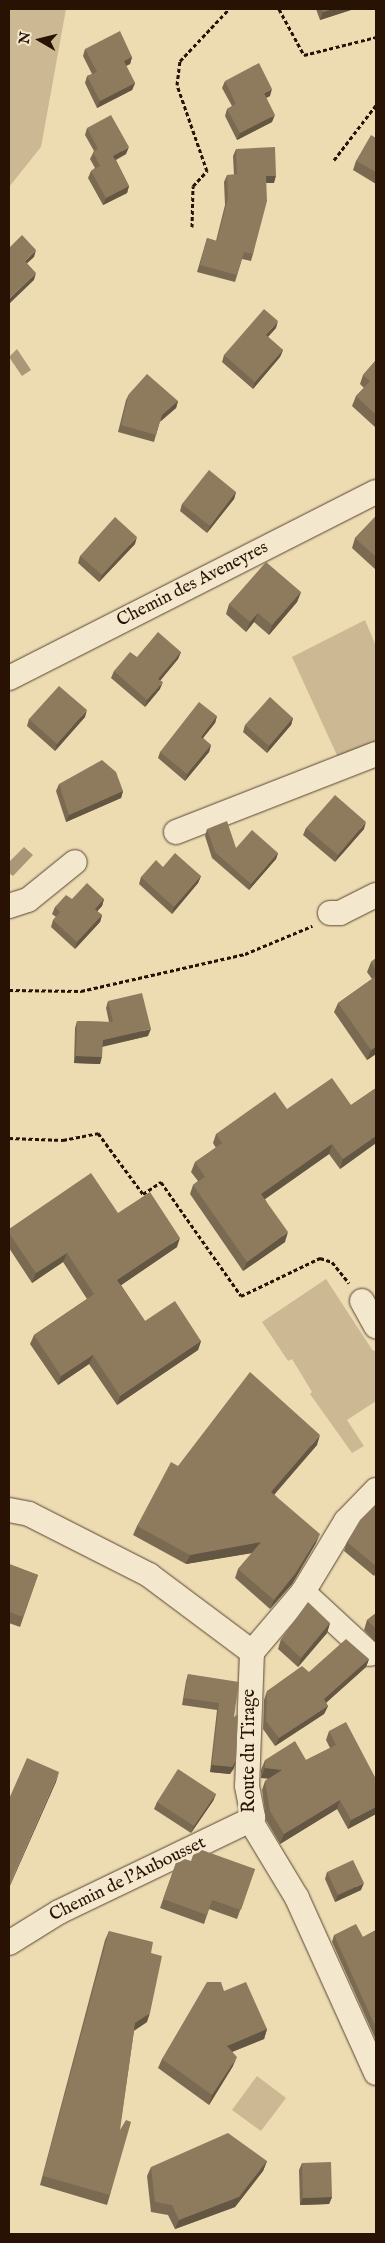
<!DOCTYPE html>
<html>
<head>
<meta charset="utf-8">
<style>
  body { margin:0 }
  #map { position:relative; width:385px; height:2243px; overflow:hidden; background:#eddbb2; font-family:"IM FELL English",serif }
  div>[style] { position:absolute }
  .green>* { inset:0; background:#ccb994 }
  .water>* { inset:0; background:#aa9777 }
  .path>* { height:3px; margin-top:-1.5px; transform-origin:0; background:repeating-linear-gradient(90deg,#281204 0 4px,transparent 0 6.5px) }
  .roads { filter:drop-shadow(0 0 1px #594430) drop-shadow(0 0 1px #594430) }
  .minor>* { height:24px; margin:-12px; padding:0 12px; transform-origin:12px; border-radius:12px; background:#f3e8cd }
  .wall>* { inset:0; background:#7a6a51 }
  .shaded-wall>* { inset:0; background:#635642 }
  .building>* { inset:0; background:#8e7b5e }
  span { translate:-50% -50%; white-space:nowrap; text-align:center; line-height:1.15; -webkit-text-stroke:5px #f3e8cd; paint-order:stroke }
  .street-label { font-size:18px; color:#281204 }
  .frame { position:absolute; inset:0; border:10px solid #281204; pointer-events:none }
  .north { position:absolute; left:15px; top:15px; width:50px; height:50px; -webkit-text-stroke:4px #f3e8cd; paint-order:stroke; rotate:278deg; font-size:14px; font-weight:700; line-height:20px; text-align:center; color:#281204 }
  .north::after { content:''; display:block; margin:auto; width:18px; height:22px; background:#281204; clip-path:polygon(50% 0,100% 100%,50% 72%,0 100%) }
</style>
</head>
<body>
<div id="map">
  <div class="green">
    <div style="clip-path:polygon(9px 9px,66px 9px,41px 147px,9px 187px)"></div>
    <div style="clip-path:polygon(365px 620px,376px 646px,376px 750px,341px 764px,292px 657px)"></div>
    <div style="clip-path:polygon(326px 1279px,373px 1351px,376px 1350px,376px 1401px,347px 1420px,364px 1446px,352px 1453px,310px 1394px,312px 1392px,292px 1359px,288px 1361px,262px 1322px)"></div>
    <div style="clip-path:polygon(257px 2076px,286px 2098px,261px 2131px,232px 2110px)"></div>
  </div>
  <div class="water">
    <div style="clip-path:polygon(17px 349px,31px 370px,22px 376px,9px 357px)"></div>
    <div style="clip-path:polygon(24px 847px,33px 855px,13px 876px,9px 873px,9px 862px)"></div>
  </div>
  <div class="path">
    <div style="left:279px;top:9px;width:52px;rotate:61.5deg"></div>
    <div style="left:304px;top:55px;width:74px;rotate:-14deg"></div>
    <div style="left:334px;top:160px;width:69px;rotate:-52.6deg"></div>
    <div style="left:192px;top:227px;width:41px;rotate:-88.6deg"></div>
    <div style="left:193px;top:186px;width:21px;rotate:-47deg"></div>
    <div style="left:207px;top:171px;width:91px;rotate:-109.2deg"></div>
    <div style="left:177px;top:85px;width:24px;rotate:-83deg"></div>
    <div style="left:180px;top:61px;width:71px;rotate:-46.7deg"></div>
    <div style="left:9px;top:990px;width:72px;rotate:0.8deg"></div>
    <div style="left:81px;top:991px;width:168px;rotate:-12.7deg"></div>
    <div style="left:245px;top:954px;width:73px;rotate:-22.7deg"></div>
    <div style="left:9px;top:1138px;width:54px;rotate:2.1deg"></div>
    <div style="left:63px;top:1140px;width:36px;rotate:-11deg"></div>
    <div style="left:98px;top:1133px;width:76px;rotate:53.6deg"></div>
    <div style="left:143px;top:1194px;width:22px;rotate:-34deg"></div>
    <div style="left:161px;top:1182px;width:139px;rotate:54.9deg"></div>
    <div style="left:241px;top:1296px;width:88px;rotate:-25.7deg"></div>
    <div style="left:320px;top:1258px;width:13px;rotate:18deg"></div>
    <div style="left:332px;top:1262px;width:27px;rotate:51deg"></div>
  </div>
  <div class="roads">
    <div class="minor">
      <div style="left:9px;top:678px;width:411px;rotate:-26.9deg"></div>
      <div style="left:176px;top:832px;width:215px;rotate:-21.3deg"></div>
      <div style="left:9px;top:906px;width:20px;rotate:-18deg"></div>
      <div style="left:28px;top:900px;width:60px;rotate:-39deg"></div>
      <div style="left:330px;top:913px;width:10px"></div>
      <div style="left:340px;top:913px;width:40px;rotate:-26.6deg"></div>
      <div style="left:362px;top:1301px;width:29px;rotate:61deg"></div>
      <div style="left:9px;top:1510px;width:20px;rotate:11deg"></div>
      <div style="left:29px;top:1514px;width:135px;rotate:26.9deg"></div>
      <div style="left:149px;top:1575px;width:129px;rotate:36.8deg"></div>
      <div style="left:252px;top:1652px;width:134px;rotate:92.1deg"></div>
      <div style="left:247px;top:1786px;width:32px;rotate:79deg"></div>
      <div style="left:253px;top:1817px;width:4px;rotate:135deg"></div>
      <div style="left:250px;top:1820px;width:91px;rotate:58.9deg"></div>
      <div style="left:297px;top:1898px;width:192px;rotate:65.7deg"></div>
      <div style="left:303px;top:1592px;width:91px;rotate:42.8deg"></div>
      <div style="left:252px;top:1652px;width:79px;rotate:-49.6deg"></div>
      <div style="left:303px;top:1592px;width:83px;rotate:-58.8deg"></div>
      <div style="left:346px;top:1521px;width:43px;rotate:-45.9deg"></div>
      <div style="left:9px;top:1943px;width:59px;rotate:-31.8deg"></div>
      <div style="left:59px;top:1912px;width:212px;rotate:-25.7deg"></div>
    </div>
  </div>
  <div class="wall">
    <div style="clip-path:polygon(316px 9px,354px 9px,320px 20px)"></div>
    <div style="clip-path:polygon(85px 49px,132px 57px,130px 64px,126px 66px,135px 83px,132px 90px,97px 108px,85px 83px,87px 76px,92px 74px,83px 56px)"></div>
    <div style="clip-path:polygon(225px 81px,270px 96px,266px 98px,272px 122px,237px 140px,225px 116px,227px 109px,232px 106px,222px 88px)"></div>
    <div style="clip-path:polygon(87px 128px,126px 154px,116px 160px,129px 186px,127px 193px,103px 205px,88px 178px,91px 171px,95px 168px,90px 159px,94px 151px,85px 135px)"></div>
    <div style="clip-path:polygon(376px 138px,376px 184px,353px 170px,356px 161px)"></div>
    <div style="clip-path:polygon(236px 149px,274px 183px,266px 183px,253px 254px,251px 261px,242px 259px,235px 282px,197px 272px,207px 238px,216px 241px,225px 205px,224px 182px,227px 175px,234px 175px,233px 156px)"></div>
    <div style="clip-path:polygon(276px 328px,268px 337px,283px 350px,280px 357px,253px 389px,222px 362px,224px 355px)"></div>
    <div style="clip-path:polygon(376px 360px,376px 428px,352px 406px,356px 396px,364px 388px,360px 384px,363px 375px)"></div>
    <div style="clip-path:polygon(129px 394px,178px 401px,176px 408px,160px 421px,154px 442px,118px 432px,126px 400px)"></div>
    <div style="clip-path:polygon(236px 492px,234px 499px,207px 533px,180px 511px,182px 504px)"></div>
    <div style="clip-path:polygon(376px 516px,376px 570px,352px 548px,355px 538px)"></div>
    <div style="clip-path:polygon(135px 544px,99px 582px,78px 563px,80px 556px)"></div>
    <div style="clip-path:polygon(301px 592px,297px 602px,269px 635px,254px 622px,246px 632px,226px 614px,229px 604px)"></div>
    <div style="clip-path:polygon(181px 652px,178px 659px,160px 680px,160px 689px,145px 707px,111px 678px,114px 671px,137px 657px)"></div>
    <div style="clip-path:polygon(217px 716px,215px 723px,203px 738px,211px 745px,209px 752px,185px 781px,158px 758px,160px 752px)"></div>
    <div style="clip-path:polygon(85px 717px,55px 751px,27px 726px,29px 719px)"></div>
    <div style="clip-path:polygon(293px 718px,291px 725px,267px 753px,243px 732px,245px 725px)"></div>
    <div style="clip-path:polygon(59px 784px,123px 791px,121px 798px,66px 822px,56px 791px)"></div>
    <div style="clip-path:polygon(306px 828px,364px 829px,335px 862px,303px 835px)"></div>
    <div style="clip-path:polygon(207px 829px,236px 848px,278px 853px,276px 859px,249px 890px,212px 858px,205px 836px)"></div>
    <div style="clip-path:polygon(163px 867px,201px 876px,198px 883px,172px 914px,139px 884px,141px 877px)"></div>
    <div style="clip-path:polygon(72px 899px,104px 899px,102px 906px,97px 911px,102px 915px,100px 922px,75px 949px,51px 927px,53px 920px,56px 917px,52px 914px,55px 907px)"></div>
    <div style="clip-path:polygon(376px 958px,376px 1054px,367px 1060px,334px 1012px,338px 1003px,372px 979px,367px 972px,371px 962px)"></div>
    <div style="clip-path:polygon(108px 1001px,148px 1036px,102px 1047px,100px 1064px,74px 1063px,75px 1028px,77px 1021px,109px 1022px,106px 1008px)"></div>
    <div style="clip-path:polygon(376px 1088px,376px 1143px,340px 1169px,329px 1154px,265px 1199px,285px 1242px,243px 1271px,190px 1194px,193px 1185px,198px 1181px,191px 1172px,195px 1162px,216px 1148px,213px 1143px,216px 1134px,287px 1109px,351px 1105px)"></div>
    <div style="clip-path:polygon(118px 1213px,177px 1247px,121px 1285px,145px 1321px,201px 1341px,198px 1350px,117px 1405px,89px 1364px,58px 1385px,30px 1344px,34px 1335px,87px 1299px,63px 1262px,32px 1283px,9px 1248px,9px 1229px)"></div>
    <div style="clip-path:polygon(317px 1445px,274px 1494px,316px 1543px,292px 1584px,270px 1609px,235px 1578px,238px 1569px,252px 1553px,186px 1564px,133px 1535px,137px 1526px,178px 1466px)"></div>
    <div style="clip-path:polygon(376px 1504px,376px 1573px,374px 1576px,344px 1551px,347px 1542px)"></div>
    <div style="clip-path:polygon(9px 1564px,38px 1575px,20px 1627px,9px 1623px)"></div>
    <div style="clip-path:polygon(376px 1613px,376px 1643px,364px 1630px,367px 1620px)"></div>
    <div style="clip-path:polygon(330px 1623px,327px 1633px,298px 1667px,278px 1649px,281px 1639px)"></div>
    <div style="clip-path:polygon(369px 1659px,366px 1667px,326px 1703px,328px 1706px,324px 1714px,275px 1746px,263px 1729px,264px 1700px,267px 1691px,309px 1672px)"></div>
    <div style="clip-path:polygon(188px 1674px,234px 1717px,234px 1768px,230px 1774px,210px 1772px,217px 1710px,182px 1705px,186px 1681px)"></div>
    <div style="clip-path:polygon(329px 1731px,376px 1779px,376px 1814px,348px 1829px,337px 1809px,280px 1844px,266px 1820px,262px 1790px,265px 1781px,269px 1778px,261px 1778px,261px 1770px,265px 1760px,306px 1760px,330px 1748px,326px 1740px)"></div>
    <div style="clip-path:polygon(216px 1794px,213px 1801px,191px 1833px,154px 1809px,157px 1802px)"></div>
    <div style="clip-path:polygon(191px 1861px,255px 1869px,237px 1919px,209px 1909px,204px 1924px,160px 1908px,176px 1863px)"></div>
    <div style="clip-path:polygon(327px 1872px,361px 1890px,335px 1902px,325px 1879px)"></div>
    <div style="clip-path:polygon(376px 1930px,376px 2040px,332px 1942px,334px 1935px,363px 1937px)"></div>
    <div style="clip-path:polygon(109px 1931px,151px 1953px,147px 2022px,134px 2031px,110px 2195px,107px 2205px,40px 2185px,105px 1940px)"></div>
    <div style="clip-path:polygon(224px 1991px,267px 2029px,264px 2039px,232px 2052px,233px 2066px,209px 2105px,158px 2068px,162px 2059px)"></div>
    <div style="clip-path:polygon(267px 2161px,263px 2171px,235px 2207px,175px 2229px,168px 2215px,151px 2212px,147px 2176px,151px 2167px)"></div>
    <div style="clip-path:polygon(302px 2163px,332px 2197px,329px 2204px,300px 2205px,299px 2170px)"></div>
  </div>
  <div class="shaded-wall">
    <div style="clip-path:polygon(333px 9px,354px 9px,320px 20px,323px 12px)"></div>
    <div style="clip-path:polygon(132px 57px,130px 64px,121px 68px,124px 61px)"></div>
    <div style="clip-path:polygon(135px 83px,132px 90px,97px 108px,100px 101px)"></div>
    <div style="clip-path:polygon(272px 89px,270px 96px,261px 100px,264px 93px)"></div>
    <div style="clip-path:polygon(275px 115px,272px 122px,237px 140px,240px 133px)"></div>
    <div style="clip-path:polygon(129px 147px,126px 154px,111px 162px,113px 156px)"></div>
    <div style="clip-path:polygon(266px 176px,276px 176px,274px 183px,264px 183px)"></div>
    <div style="clip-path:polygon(129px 186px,127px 193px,103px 205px,106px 198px)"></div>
    <div style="clip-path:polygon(36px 250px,34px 257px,22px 268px,25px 261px)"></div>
    <div style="clip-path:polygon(36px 273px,34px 280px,9px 304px,9px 299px)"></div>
    <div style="clip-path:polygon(278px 321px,276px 328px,263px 342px,266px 335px)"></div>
    <div style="clip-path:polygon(283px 350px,280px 357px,253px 389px,255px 382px)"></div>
    <div style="clip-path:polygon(178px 401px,176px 408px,160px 422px,162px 415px)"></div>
    <div style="clip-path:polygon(236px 492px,234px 499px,207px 533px,210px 526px)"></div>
    <div style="clip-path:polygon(137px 537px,135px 544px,99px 582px,102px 575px)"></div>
    <div style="clip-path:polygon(301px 592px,297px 602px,269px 635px,272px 625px)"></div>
    <div style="clip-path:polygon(258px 613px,254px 622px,246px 632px,250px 622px)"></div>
    <div style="clip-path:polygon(181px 652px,178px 659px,156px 686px,158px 679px)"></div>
    <div style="clip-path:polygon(163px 682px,160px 689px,145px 707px,147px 700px)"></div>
    <div style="clip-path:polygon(87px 710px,85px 717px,55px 751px,57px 744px)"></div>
    <div style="clip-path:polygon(217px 716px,215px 723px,199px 743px,201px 737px)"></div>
    <div style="clip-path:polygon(293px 718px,291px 725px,267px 753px,269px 746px)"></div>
    <div style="clip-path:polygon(211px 745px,209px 752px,185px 781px,187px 774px)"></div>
    <div style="clip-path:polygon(123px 791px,121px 798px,66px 822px,69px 815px)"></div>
    <div style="clip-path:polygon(366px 822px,364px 829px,335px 862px,338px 855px)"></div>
    <div style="clip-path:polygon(278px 853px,276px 859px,249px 890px,251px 884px)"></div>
    <div style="clip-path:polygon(201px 876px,198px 883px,172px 914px,174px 907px)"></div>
    <div style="clip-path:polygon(104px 899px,102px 906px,93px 916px,95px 909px)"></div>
    <div style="clip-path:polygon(102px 915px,100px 922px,75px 949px,77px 942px)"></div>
    <div style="clip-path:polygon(151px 1029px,148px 1036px,100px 1047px,103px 1040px)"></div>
    <div style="clip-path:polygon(376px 1047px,376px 1054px,367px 1060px,371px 1050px)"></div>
    <div style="clip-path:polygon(76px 1056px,102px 1057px,100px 1064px,74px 1063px)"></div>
    <div style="clip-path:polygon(376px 1136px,376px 1143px,340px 1169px,343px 1159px)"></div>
    <div style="clip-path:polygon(332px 1144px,329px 1154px,258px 1204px,261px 1194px)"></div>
    <div style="clip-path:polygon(288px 1232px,285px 1242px,243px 1271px,247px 1262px)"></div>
    <div style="clip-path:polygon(180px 1238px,177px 1247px,114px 1290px,117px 1280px)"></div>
    <div style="clip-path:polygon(67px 1253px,63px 1262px,32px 1283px,36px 1273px)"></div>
    <div style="clip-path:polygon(201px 1341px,198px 1350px,117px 1405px,120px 1396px)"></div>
    <div style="clip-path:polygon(93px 1355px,89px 1364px,58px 1385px,61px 1376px)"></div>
    <div style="clip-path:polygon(320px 1435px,317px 1445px,268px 1502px,271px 1492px)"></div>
    <div style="clip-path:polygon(320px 1534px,316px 1543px,292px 1584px,270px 1609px,274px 1600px)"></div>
    <div style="clip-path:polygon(261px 1542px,258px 1552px,186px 1564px,190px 1555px)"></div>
    <div style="clip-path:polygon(330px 1623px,327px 1633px,298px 1667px,301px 1658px)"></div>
    <div style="clip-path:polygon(369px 1659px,366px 1667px,320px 1708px,324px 1699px)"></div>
    <div style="clip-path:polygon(328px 1706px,324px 1714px,275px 1746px,279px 1738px)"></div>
    <div style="clip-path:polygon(236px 1761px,234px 1768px,230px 1774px,210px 1772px,212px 1765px)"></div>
    <div style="clip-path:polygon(265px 1768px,282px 1770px,279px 1780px,261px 1778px)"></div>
    <div style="clip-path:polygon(59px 1772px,56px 1782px,9px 1888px,9px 1886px)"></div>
    <div style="clip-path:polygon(216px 1794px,213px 1801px,191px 1833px,194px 1826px)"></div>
    <div style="clip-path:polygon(340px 1800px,337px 1809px,280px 1844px,284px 1834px)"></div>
    <div style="clip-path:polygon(376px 1807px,376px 1814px,348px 1829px,351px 1820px)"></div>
    <div style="clip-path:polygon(364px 1883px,361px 1890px,335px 1902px,338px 1895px)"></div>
    <div style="clip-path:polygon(150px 2013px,147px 2022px,131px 2032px,135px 2023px)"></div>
    <div style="clip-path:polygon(267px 2029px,264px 2039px,224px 2055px,227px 2046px)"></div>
    <div style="clip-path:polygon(237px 2057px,233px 2066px,209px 2105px,212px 2095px)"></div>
    <div style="clip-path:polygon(267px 2161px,263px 2171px,235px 2207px,175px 2229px,179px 2220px)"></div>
    <div style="clip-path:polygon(332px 2197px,329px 2204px,300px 2205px,303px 2198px)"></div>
  </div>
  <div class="building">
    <div style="clip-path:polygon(322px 9px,333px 9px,323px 12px)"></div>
    <div style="clip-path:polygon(120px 31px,132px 57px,124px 61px,135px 83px,100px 101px,87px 76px,97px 72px,85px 49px)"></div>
    <div style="clip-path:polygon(259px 63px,272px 89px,264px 93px,275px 115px,240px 133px,227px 109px,236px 104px,225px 81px)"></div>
    <div style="clip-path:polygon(111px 115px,129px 147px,113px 156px,129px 186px,106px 198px,91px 171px,100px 166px,93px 152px,98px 149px,87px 128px)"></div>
    <div style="clip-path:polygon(371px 135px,376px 138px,376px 172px,356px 161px)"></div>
    <div style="clip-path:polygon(275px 147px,276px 176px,266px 176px,267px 201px,253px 254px,244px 252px,237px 275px,200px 265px,207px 238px,217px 241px,228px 198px,227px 175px,237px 174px,236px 149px)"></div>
    <div style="clip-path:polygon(22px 235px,36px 250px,25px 261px,36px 273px,9px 299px,9px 248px)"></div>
    <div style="clip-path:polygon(264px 309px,278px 321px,266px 335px,283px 350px,255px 382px,224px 355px)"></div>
    <div style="clip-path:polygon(376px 360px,376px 415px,356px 396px,370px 381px,363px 375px)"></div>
    <div style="clip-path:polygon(147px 374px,178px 401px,162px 415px,156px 435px,121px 425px,129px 394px)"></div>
    <div style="clip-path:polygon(209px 470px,236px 492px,210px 526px,182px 504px)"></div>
    <div style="clip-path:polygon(376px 516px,376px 557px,355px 538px)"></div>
    <div style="clip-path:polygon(115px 517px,137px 537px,102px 575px,80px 556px)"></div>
    <div style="clip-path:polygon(266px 562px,301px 592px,272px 625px,258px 613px,250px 622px,229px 604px)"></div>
    <div style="clip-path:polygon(158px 632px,181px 652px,158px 679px,163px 682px,147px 700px,114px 671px,130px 652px,137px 657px)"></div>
    <div style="clip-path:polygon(59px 686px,87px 710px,57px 744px,29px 719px)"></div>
    <div style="clip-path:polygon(270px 697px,293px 718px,269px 746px,245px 725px)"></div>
    <div style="clip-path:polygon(199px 702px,217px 716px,201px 737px,211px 745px,187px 774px,160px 752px)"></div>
    <div style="clip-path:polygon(102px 760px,116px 772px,123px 791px,69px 815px,59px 784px)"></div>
    <div style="clip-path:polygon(335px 795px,366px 822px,338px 855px,306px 828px)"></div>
    <div style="clip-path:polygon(227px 821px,236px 848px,252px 830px,278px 853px,251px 884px,215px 852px,207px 829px)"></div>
    <div style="clip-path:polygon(175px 853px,201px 876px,174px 907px,141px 877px,156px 860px,163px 867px)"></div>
    <div style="clip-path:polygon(87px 883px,104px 899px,95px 909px,102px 915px,77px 942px,53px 920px,60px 912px,55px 907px,66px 895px,72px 899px)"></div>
    <div style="clip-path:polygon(376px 958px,376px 970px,371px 962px)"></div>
    <div style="clip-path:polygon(376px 976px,376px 1047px,371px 1050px,338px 1003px)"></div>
    <div style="clip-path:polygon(142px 993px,151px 1029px,103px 1040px,102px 1057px,76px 1056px,77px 1021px,113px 1022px,108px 1001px)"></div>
    <div style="clip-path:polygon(332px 1078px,351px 1105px,376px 1088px,376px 1136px,343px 1159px,332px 1144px,261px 1194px,288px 1232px,247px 1262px,193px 1185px,205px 1177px,195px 1162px,222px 1143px,216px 1134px,275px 1092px,287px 1109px)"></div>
    <div style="clip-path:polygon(91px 1173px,118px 1213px,150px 1192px,180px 1238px,117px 1280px,145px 1321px,175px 1301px,201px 1341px,120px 1396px,93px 1355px,61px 1376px,34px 1335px,94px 1294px,67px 1253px,36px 1273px,9px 1233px,9px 1229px)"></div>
    <div style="clip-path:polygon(250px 1372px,320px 1435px,271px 1492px,320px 1534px,295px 1574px,274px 1600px,238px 1569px,261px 1542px,190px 1555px,137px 1526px,171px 1462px,178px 1466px)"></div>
    <div style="clip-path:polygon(376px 1504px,376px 1566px,347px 1542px,360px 1520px)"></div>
    <div style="clip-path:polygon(9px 1564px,38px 1575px,23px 1617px,9px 1612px)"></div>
    <div style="clip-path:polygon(308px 1602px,330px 1623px,301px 1658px,281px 1639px)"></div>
    <div style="clip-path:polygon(376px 1613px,376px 1629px,367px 1620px)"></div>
    <div style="clip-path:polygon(346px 1639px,369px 1659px,324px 1699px,328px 1706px,279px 1738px,266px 1721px,267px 1691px,302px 1666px,309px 1672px)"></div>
    <div style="clip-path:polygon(188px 1674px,239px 1682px,234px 1717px,238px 1714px,236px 1761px,232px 1767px,212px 1765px,219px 1703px,184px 1698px)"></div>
    <div style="clip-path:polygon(346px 1722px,376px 1779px,376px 1807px,351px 1820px,340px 1800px,284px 1834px,270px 1811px,265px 1781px,282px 1770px,265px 1768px,265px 1760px,295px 1741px,306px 1760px,336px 1745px,329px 1731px)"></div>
    <div style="clip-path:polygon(27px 1758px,59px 1772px,9px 1886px,9px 1799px)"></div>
    <div style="clip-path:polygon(178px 1769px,216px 1794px,194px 1826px,157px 1802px)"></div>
    <div style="clip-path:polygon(202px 1850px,255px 1869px,241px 1910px,212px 1900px,207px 1915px,163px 1899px,176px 1863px,185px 1859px,191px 1861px,193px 1855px)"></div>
    <div style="clip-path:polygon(353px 1860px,364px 1883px,338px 1895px,327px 1872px)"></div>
    <div style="clip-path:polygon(356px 1924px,363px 1937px,376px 1930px,376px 2028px,334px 1935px)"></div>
    <div style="clip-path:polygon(109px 1931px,153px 1942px,151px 1953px,162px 1956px,150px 2013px,135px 2023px,120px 2130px,126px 2120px,131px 2122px,110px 2195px,43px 2176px)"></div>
    <div style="clip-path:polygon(207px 1982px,221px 1982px,224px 1991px,246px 1982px,267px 2029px,227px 2046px,237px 2057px,212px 2095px,162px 2059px)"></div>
    <div style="clip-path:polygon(228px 2133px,267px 2161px,239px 2197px,179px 2220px,172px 2205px,155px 2202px,151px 2167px)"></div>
    <div style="clip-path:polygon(331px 2162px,332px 2197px,303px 2198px,302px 2163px)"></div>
  </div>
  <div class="street-label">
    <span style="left:193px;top:585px;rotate:-27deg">Chemin des Aveneyres</span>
    <span style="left:250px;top:1751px;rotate:-90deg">Route du Tirage</span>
    <span style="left:128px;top:1880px;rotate:-26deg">Chemin de l'Aubousset</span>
  </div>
  <div class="frame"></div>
  <div class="north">N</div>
</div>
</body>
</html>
